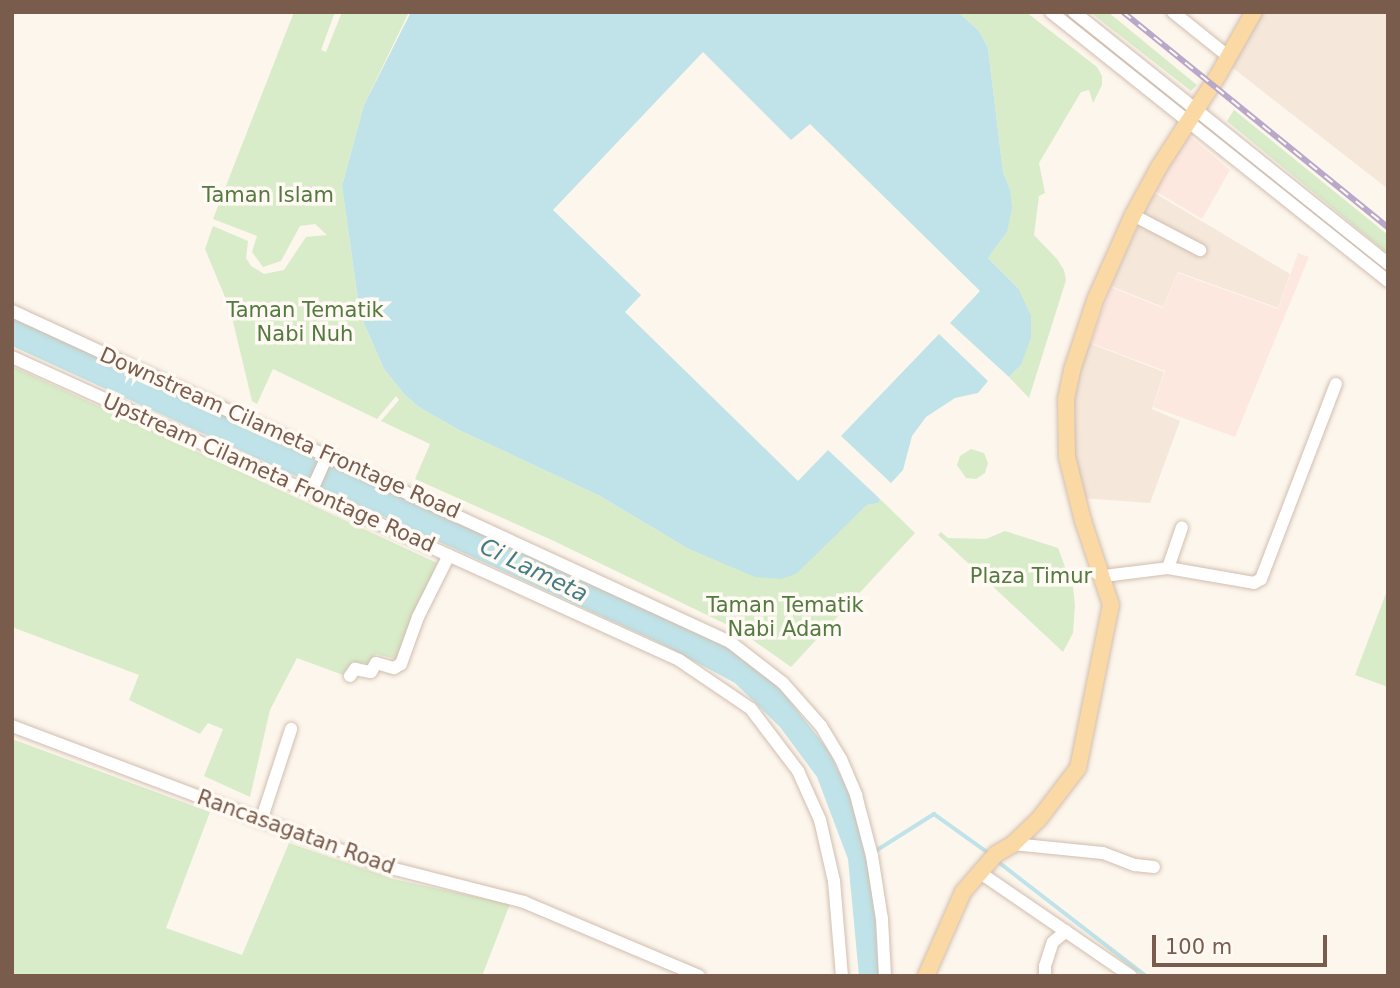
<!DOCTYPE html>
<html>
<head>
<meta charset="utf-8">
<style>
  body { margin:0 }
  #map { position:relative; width:1400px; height:988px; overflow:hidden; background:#fdf6ec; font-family:"DejaVu Sans",sans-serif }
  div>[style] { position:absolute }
  .residential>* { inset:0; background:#f5e8da }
  .commercial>* { inset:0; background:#fde8e0 }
  .green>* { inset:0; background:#d8ecc9 }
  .water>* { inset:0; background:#bfe3e8 }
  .stream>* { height:3.5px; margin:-1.75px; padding:0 1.75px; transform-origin:1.75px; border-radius:1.75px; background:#bfe3e8 }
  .roads { filter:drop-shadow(0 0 2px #d1beb0) drop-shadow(0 0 2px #d1beb0) }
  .minor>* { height:12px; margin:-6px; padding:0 6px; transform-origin:6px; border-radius:6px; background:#fff }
  .major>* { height:16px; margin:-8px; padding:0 8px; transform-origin:8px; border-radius:8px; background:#fbd9a5 }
  .rail>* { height:6px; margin-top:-3px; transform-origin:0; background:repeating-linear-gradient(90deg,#fffaf3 0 10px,#b9a8c9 0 20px); box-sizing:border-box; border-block:2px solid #b9a8c9 }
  span { translate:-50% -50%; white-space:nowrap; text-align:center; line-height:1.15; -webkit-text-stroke:7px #fffaf3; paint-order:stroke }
  .park-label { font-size:21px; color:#537a41 }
  .street-label { font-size:21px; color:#7a5c4d }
  .water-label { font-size:23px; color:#437c86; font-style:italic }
  .frame { position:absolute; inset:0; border:14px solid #7a5c4d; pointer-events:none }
  .scale { position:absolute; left:1152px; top:935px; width:175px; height:32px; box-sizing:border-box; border:4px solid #7a5c4d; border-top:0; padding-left:9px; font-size:21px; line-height:24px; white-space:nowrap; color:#7a5c4d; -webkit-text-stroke:5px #fffaf3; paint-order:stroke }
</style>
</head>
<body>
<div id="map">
  <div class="residential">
    <div style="clip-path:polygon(1260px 12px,1388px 12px,1388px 189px,1229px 65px)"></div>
    <div style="clip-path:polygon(1153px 192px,1290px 274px,1278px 308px,1178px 272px,1163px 307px,1111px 286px)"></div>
    <div style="clip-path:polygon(1089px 343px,1164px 372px,1152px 409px,1180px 421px,1150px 503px,1080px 498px,1072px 467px,1073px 384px)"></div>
  </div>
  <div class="commercial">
    <div style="clip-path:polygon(1188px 135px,1230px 170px,1202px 219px,1155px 191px)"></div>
    <div style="clip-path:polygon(1298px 253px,1309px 257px,1235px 437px,1153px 407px,1165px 371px,1091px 343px,1111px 287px,1163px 308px,1178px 273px,1278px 309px)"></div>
  </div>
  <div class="green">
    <div style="clip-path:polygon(294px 12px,335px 12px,321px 50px,326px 52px,342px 12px,409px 12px,364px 105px,342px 186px,360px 314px,384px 369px,405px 395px,419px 407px,459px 430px,600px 496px,687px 548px,840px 531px,867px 505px,879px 503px,880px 499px,915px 533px,791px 667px,740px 631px,554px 541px,415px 479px,430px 444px,381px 421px,399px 400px,396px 396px,377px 419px,273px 369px,257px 404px,252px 401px,230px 309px,205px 249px,213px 226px,248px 241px,246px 258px,251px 266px,264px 274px,284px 270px,306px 237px,327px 235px,315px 224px,300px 226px,281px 261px,263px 267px,252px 252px,257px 236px,213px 219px)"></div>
    <div style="clip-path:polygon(958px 12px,1026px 12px,1097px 67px,1102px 76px,1102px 85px,1093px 103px,1089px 90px,1081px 92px,1039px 163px,1045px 193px,1039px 196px,1034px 235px,1057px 259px,1064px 270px,1066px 280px,1029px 398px,1009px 377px,1021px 365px,1018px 288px,988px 258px,1007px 232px,1010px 189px,1003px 172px,988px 48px,979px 31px)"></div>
    <div style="clip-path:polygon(1090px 12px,1108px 12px,1197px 85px,1191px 91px)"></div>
    <div style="clip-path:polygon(1234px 110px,1388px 235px,1388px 254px,1227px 121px)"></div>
    <div style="clip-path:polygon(12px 366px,437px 563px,396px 659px,376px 654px,369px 664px,352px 662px,343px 675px,297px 658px,270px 710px,250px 797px,204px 776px,223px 729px,208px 723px,200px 734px,129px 700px,139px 675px,12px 627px)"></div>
    <div style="clip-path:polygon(971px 449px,984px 453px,988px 463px,985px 473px,976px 479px,966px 478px,957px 465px,960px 456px)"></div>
    <div style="clip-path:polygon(1005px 531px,1058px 548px,1073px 588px,1075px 605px,1073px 633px,1063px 652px,938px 535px,941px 532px,948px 538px,986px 539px)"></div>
    <div style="clip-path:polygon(1388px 588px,1388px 687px,1355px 675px)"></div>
    <div style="clip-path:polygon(12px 739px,210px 812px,166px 928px,242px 955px,289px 843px,393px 879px,510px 904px,482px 976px,12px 976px)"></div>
  </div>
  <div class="water">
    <div style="clip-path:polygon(411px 12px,958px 12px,979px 31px,988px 48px,1003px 172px,1010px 189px,1012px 208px,1007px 232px,988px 258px,1018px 288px,1031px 316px,1031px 338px,1021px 365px,1009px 377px,950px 323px,980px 291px,810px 124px,791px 140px,703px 52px,553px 210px,641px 295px,625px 312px,798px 481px,828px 450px,880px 499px,879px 503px,867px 505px,796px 574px,781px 579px,755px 577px,687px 548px,600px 496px,459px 430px,419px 407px,405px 395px,384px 369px,360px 314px,342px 186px,364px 105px)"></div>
    <div style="clip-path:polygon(12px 318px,283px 440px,729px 648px,778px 686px,829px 751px,855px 806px,870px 855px,881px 976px,859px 976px,848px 859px,817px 777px,780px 727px,735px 683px,662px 644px,12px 346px)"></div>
    <div style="clip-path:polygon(939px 334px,988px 381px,978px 393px,955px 398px,926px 417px,912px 436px,903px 470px,891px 483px,841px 436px)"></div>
  </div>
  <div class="stream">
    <div style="left:874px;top:852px;width:71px;rotate:-32.3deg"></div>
    <div style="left:934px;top:814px;width:69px;rotate:35.5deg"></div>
    <div style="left:996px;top:860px;width:190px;rotate:37.7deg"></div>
  </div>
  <div class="roads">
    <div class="minor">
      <div style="left:1051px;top:12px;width:431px;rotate:38.6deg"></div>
      <div style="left:1074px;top:12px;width:403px;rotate:38.7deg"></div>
      <div style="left:1173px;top:12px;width:72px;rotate:38.8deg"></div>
      <div style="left:1133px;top:215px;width:76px;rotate:27.6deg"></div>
      <div style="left:12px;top:311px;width:791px;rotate:24.75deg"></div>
      <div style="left:730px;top:642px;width:67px;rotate:37.7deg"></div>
      <div style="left:783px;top:683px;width:57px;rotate:48.5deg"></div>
      <div style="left:821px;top:726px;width:39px;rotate:59deg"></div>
      <div style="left:841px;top:759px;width:39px;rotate:67deg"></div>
      <div style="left:856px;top:795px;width:63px;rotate:75.3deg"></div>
      <div style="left:872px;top:856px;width:64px;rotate:81deg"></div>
      <div style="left:882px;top:919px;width:57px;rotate:87deg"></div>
      <div style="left:12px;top:357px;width:733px;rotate:24.43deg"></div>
      <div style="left:679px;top:660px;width:87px;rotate:34.2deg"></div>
      <div style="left:751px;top:709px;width:78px;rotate:52.8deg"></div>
      <div style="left:798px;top:771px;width:54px;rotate:65.8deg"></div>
      <div style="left:820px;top:820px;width:63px;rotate:77.1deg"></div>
      <div style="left:834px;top:881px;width:95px;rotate:85.2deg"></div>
      <div style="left:311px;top:492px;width:42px;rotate:-65.9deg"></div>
      <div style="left:1168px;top:568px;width:43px;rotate:-71.1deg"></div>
      <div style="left:1104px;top:576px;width:64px;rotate:-7.1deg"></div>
      <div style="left:1168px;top:568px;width:87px;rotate:9.9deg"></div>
      <div style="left:1254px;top:583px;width:8px;rotate:-30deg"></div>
      <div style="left:1261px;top:579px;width:209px;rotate:-69deg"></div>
      <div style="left:350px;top:676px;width:9px;rotate:-54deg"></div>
      <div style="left:355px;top:669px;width:16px;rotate:11deg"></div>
      <div style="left:371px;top:672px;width:10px;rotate:-61deg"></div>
      <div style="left:376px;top:663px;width:19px;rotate:16deg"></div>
      <div style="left:394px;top:668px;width:8px;rotate:-30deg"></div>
      <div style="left:401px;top:664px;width:50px;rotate:-70.1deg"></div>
      <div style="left:418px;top:617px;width:69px;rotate:-63.4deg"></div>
      <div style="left:12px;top:726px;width:392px;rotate:20.7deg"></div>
      <div style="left:379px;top:865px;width:150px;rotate:14.3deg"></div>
      <div style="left:524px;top:902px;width:190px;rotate:22.9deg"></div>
      <div style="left:261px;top:821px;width:97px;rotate:-71.9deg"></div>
      <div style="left:1013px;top:844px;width:90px;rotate:5.7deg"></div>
      <div style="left:1103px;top:853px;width:34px;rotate:21deg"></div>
      <div style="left:1135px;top:865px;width:19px;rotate:6deg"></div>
      <div style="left:979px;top:872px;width:184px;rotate:34.4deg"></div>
      <div style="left:1045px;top:976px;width:10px;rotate:-90deg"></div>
      <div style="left:1045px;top:966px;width:25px;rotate:-72deg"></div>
      <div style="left:1053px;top:942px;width:17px;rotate:-40deg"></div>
    </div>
    <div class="major">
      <div style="left:926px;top:976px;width:92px;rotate:-66.2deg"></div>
      <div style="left:963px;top:892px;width:50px;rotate:-49deg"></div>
      <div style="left:996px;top:854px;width:20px;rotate:-30deg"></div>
      <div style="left:1013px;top:844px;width:36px;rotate:-44deg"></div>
      <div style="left:1039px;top:819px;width:64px;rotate:-52.6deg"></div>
      <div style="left:1078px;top:768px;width:166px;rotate:-78.6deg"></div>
      <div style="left:1111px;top:605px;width:89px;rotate:-108.4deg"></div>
      <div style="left:1083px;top:521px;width:66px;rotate:-104deg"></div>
      <div style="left:1067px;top:457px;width:58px;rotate:-91deg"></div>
      <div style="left:1066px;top:399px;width:30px;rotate:-78deg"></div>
      <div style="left:1072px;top:370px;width:76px;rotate:-71.6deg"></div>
      <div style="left:1096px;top:298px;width:91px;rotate:-66deg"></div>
      <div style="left:1133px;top:215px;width:55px;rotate:-61.6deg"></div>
      <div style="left:1159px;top:167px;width:107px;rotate:-57.2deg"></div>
      <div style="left:1217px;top:77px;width:75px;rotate:-60.4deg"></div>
    </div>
  </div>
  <div class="rail">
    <div style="left:1123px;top:12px;width:341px;rotate:39.1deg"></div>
  </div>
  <div class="park-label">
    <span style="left:268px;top:195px">Taman Islam</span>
    <span style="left:305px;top:322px">Taman Tematik<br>Nabi Nuh</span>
    <span style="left:1031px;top:576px">Plaza Timur</span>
    <span style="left:785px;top:617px">Taman Tematik<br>Nabi Adam</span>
  </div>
  <div class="street-label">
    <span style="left:280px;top:433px;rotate:24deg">Downstream Cilameta Frontage Road</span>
    <span style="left:269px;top:473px;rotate:24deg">Upstream Cilameta Frontage Road</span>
    <span style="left:296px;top:832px;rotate:20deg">Rancasagatan Road</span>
  </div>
  <div class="water-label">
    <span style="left:534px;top:570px;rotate:26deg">Ci Lameta</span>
  </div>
  <div class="frame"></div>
  <div class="scale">100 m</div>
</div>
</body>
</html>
